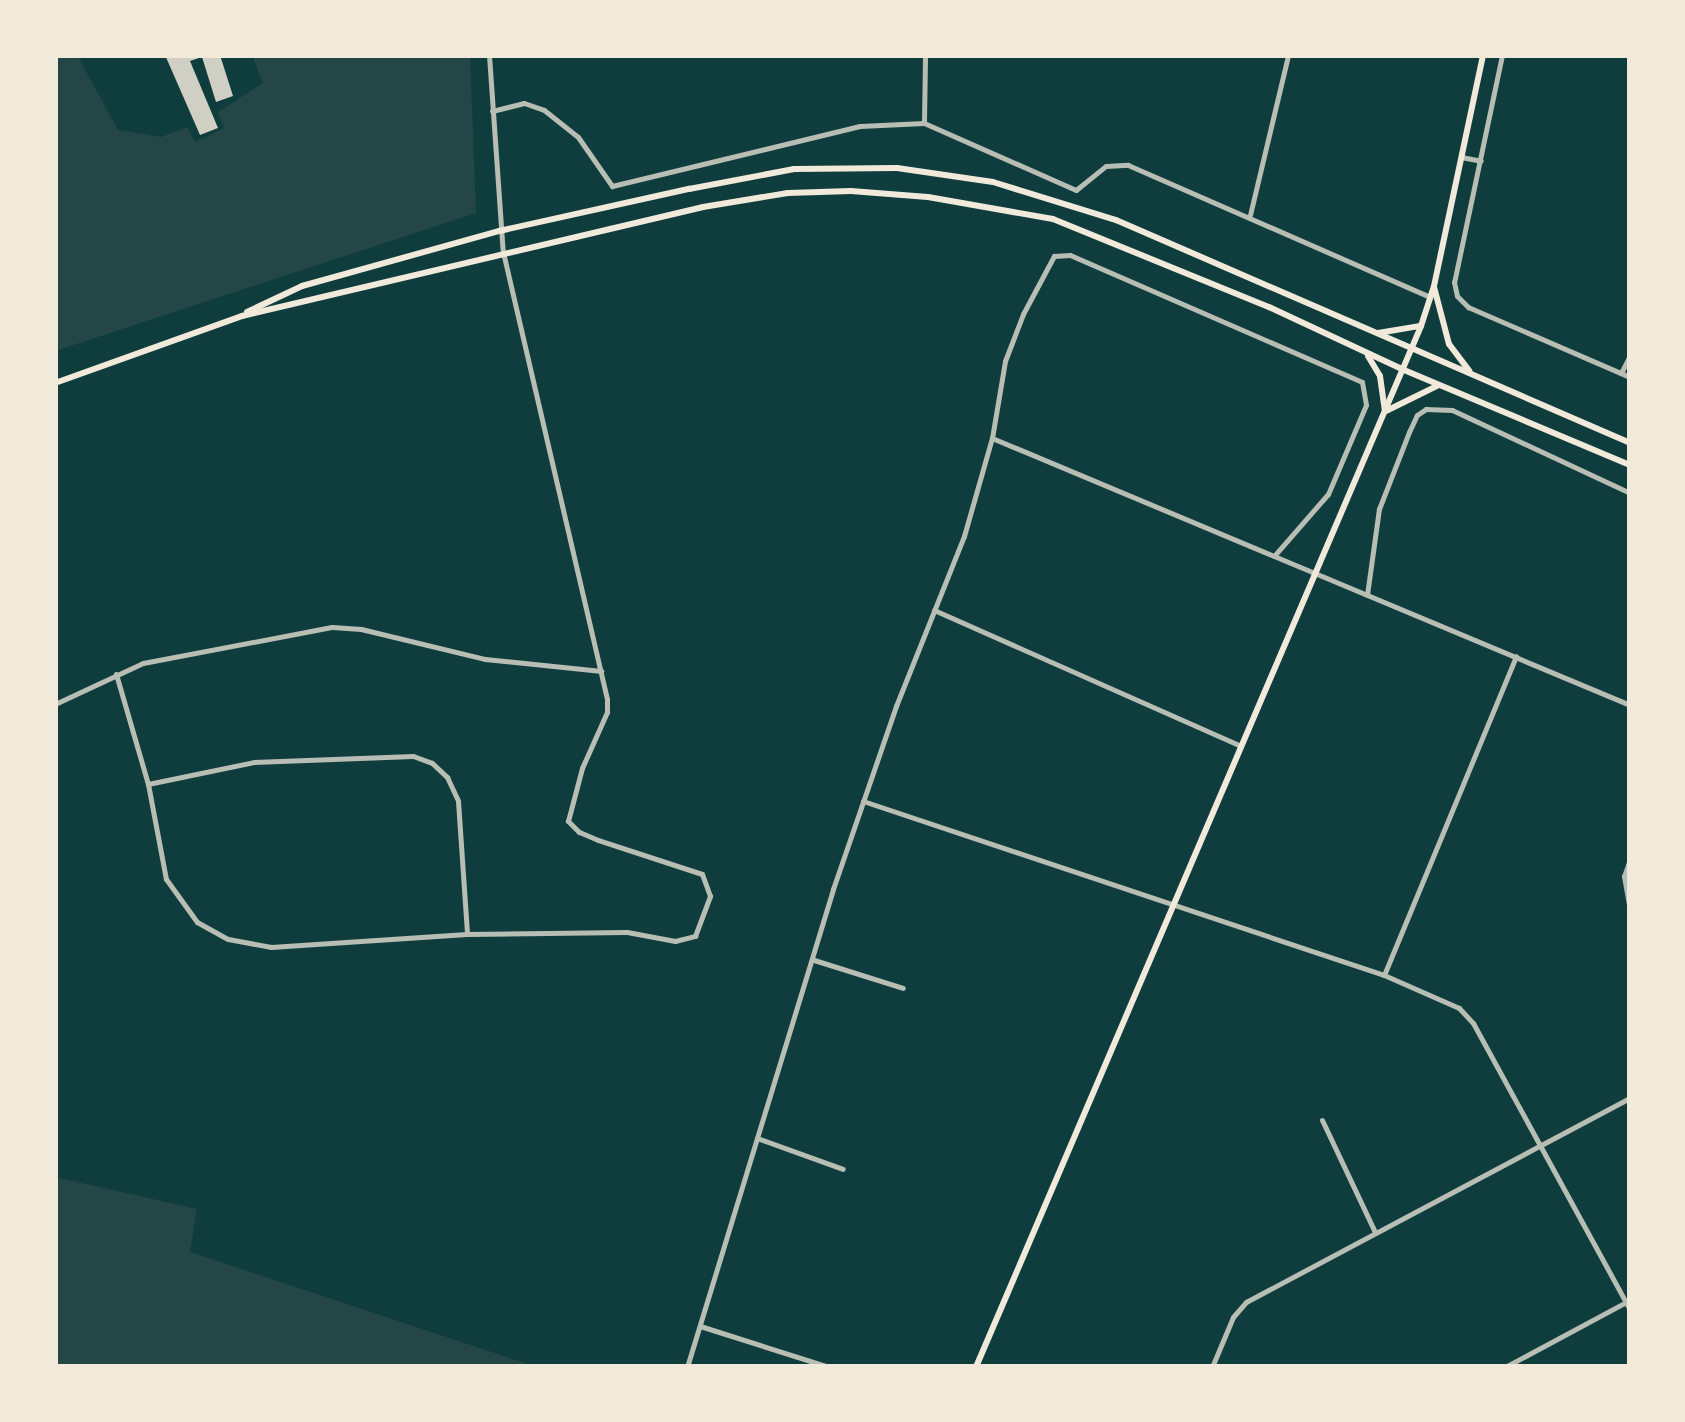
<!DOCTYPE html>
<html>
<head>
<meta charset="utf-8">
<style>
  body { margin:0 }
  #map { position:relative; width:1685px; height:1422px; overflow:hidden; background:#0f3d3e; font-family:Poppins,sans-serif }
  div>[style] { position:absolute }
  .green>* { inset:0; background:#244646 }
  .building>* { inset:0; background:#cfcfc3 }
  .minor>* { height:5px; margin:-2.5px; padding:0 2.5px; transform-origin:2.5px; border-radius:2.5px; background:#b8beb3 }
  .tertiary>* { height:5px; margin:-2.5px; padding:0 2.5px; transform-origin:2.5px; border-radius:2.5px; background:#b8beb3 }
  .secondary>* { height:6px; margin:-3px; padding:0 3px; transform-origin:3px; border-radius:3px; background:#f1e9da }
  span { translate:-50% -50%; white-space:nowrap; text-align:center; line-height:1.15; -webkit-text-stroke:8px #f1e9da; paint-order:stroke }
  .frame { position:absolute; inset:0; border:58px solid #f1e9da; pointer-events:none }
</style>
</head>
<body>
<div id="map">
  <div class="green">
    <div style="clip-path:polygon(55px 55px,77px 55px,118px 130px,161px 137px,187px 127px,195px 142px,224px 128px,218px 112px,263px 83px,252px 55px,470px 55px,476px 213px,55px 351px)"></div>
    <div style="clip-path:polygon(55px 1177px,197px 1209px,190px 1252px,537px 1367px,55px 1367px)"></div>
  </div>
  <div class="building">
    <div style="clip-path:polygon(165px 55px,220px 55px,233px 96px,216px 102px,202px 57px,190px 61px,218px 128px,200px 135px)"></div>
  </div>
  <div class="minor">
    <div style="left:1502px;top:55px;width:232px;rotate:101.9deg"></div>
    <div style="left:1454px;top:282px;width:14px;rotate:78deg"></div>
    <div style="left:1457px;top:296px;width:16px;rotate:45deg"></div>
    <div style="left:1468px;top:307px;width:176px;rotate:23.4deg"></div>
    <div style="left:492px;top:111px;width:33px;rotate:-14deg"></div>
    <div style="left:524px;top:103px;width:21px;rotate:19deg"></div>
    <div style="left:544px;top:110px;width:43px;rotate:38.5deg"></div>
    <div style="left:578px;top:137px;width:60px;rotate:55.2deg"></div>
    <div style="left:612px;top:186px;width:255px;rotate:-13.6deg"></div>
    <div style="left:860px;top:126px;width:64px;rotate:-2.7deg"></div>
    <div style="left:924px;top:123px;width:166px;rotate:23.8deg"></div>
    <div style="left:1076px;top:190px;width:38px;rotate:-39deg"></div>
    <div style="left:1106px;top:166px;width:22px;rotate:-3deg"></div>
    <div style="left:1128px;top:165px;width:330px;rotate:23.6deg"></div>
    <div style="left:924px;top:122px;width:67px;rotate:-89.1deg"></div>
    <div style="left:1461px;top:157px;width:20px;rotate:11deg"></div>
    <div style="left:1250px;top:215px;width:164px;rotate:-76.6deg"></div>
    <div style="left:1621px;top:373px;width:20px;rotate:-63deg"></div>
    <div style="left:992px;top:438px;width:692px;rotate:22.71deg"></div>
    <div style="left:1367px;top:595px;width:87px;rotate:-82.1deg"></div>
    <div style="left:1379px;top:509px;width:83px;rotate:-68.7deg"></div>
    <div style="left:1409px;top:432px;width:19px;rotate:-65deg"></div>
    <div style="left:1417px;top:415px;width:11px;rotate:-34deg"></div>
    <div style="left:1426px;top:409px;width:26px;rotate:2deg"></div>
    <div style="left:1452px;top:410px;width:196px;rotate:25deg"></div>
    <div style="left:934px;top:610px;width:334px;rotate:23.9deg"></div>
    <div style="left:116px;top:674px;width:115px;rotate:73.8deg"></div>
    <div style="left:148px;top:784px;width:97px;rotate:79.3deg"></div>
    <div style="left:166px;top:879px;width:53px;rotate:54.2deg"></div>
    <div style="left:197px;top:922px;width:35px;rotate:29deg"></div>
    <div style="left:228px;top:939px;width:44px;rotate:10.5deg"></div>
    <div style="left:271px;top:947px;width:196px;rotate:-3.8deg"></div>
    <div style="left:55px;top:704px;width:97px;rotate:-25deg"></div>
    <div style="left:143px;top:663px;width:192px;rotate:-10.8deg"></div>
    <div style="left:332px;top:627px;width:29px;rotate:4deg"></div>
    <div style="left:361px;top:629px;width:128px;rotate:13.6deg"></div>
    <div style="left:485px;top:659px;width:117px;rotate:5.9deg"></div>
    <div style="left:148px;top:784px;width:108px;rotate:-11.7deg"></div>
    <div style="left:254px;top:762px;width:159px;rotate:-2.2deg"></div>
    <div style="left:413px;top:756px;width:20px;rotate:20deg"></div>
    <div style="left:432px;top:763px;width:21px;rotate:43deg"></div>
    <div style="left:447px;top:777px;width:26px;rotate:65deg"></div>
    <div style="left:458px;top:801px;width:133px;rotate:86.1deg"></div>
    <div style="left:467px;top:934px;width:160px;rotate:-0.7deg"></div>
    <div style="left:627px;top:932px;width:49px;rotate:10.6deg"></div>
    <div style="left:675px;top:941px;width:21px;rotate:-14deg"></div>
    <div style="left:695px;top:936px;width:43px;rotate:-69.4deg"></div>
    <div style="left:710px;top:896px;width:23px;rotate:-110deg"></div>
    <div style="left:702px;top:874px;width:109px;rotate:-161.9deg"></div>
    <div style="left:598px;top:840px;width:21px;rotate:-157deg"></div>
    <div style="left:579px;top:832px;width:16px;rotate:-135deg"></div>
    <div style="left:568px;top:821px;width:55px;rotate:-75.2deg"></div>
    <div style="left:582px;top:768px;width:61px;rotate:-65.9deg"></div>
    <div style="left:607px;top:712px;width:13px;rotate:-90deg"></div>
    <div style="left:607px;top:699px;width:458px;rotate:-103.1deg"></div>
    <div style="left:863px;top:801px;width:549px;rotate:18.47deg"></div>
    <div style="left:1384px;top:975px;width:82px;rotate:23.7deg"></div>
    <div style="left:1459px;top:1008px;width:21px;rotate:47deg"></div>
    <div style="left:1473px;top:1023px;width:327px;rotate:61.3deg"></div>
    <div style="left:1630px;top:859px;width:18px;rotate:109deg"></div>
    <div style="left:1624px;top:876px;width:34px;rotate:80deg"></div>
    <div style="left:814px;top:960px;width:93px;rotate:17.5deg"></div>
    <div style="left:1384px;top:975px;width:345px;rotate:-67.5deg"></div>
    <div style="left:1322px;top:1120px;width:124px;rotate:64.7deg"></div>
    <div style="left:757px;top:1138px;width:91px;rotate:19.8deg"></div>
    <div style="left:700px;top:1326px;width:135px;rotate:17.6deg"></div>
    <div style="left:687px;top:1367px;width:500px;rotate:-73deg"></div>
    <div style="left:833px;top:889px;width:194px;rotate:-71deg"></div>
    <div style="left:896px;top:706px;width:183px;rotate:-68.2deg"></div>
    <div style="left:964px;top:536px;width:102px;rotate:-74.1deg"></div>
    <div style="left:992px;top:438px;width:78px;rotate:-80.4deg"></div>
    <div style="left:1005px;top:361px;width:50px;rotate:-69deg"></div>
    <div style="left:1023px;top:314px;width:66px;rotate:-61.9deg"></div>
    <div style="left:1054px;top:256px;width:16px;rotate:-4deg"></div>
    <div style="left:1070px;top:255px;width:318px;rotate:23.5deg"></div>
    <div style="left:1362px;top:382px;width:23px;rotate:80deg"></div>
    <div style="left:1366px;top:405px;width:97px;rotate:113.1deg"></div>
    <div style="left:1328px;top:494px;width:82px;rotate:131.1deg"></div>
    <div style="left:1212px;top:1367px;width:54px;rotate:-67.2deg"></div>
    <div style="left:1233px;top:1317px;width:20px;rotate:-49deg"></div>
    <div style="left:1246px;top:1302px;width:435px;rotate:-28deg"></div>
    <div style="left:1505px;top:1367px;width:142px;rotate:-28.2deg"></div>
  </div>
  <div class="tertiary">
    <div style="left:489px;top:55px;width:198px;rotate:86deg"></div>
  </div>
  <div class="secondary">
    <div style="left:1434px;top:287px;width:59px;rotate:75.3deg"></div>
    <div style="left:1449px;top:344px;width:34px;rotate:53deg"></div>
    <div style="left:247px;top:312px;width:61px;rotate:-25.3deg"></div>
    <div style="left:302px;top:286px;width:205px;rotate:-15.6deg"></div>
    <div style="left:499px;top:231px;width:195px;rotate:-12.5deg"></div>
    <div style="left:689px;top:189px;width:107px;rotate:-10.8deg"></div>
    <div style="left:794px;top:169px;width:103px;rotate:-0.6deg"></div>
    <div style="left:897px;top:168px;width:97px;rotate:8.3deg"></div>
    <div style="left:993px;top:182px;width:129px;rotate:17.2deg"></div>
    <div style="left:1116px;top:220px;width:560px;rotate:23.45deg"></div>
    <div style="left:1378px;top:333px;width:43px;rotate:-9.5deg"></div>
    <div style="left:1368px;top:356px;width:23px;rotate:59deg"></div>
    <div style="left:1380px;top:376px;width:34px;rotate:82deg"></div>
    <div style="left:55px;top:383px;width:199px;rotate:-19.7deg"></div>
    <div style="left:242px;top:316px;width:474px;rotate:-13.3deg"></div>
    <div style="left:703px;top:207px;width:86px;rotate:-9.4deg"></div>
    <div style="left:788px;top:193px;width:63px;rotate:-1.8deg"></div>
    <div style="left:851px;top:191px;width:77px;rotate:4.5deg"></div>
    <div style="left:928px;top:197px;width:127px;rotate:10deg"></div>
    <div style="left:1053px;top:219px;width:233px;rotate:22.2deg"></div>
    <div style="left:1269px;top:307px;width:149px;rotate:25deg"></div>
    <div style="left:1404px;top:370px;width:245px;rotate:22.8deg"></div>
    <div style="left:1386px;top:411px;width:57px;rotate:-26.1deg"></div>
    <div style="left:976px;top:1367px;width:1132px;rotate:-66.85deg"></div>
    <div style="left:1421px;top:326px;width:42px;rotate:-72deg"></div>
    <div style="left:1434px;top:286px;width:236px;rotate:-78deg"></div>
  </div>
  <div class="frame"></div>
</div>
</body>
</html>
